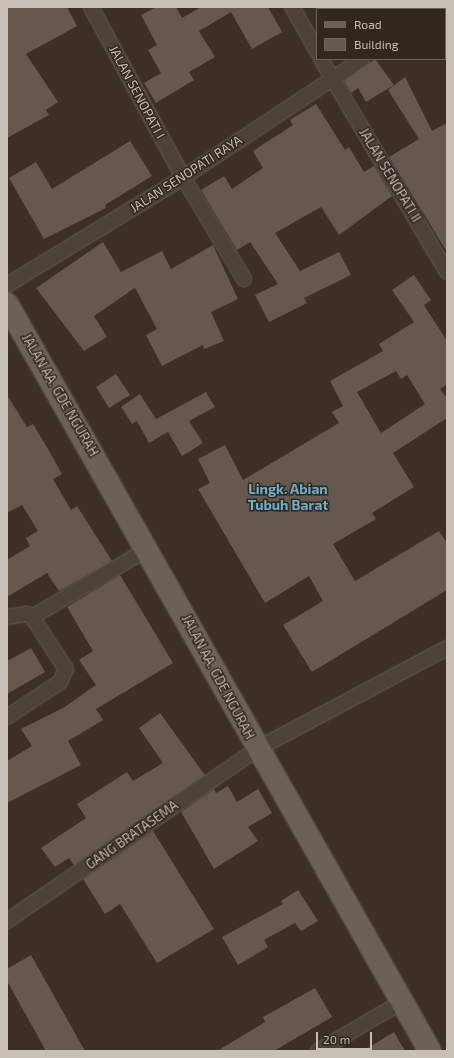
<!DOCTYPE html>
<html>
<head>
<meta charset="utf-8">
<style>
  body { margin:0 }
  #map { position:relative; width:454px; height:1058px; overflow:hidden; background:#3c2f26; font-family:"Exo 2",sans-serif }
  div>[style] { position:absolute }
  .building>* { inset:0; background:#65584c }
  .roads { filter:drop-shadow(0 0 1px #675d55) drop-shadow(0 0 1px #675d55) }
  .minor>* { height:14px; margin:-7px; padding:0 7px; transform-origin:7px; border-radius:7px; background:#4c423a }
  .primary>* { height:22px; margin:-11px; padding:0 11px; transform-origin:11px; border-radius:11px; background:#6c6158 }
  span { translate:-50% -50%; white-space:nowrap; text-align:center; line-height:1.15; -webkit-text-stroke:3px #31271f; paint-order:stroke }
  .street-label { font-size:13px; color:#c7beb6 }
  .neighbourhood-label { font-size:14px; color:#6cb0cc; font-weight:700 }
  .frame { position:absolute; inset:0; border:8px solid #c7beb6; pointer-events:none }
  .legend { position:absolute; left:316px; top:8px; width:130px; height:52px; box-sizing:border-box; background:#31271f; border:1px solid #6d635b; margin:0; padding:5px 7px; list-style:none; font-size:12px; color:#c7beb6 }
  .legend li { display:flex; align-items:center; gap:8px; height:20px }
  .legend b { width:20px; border:1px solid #6d635b }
  .scale { position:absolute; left:316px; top:1032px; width:56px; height:18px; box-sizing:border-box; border:2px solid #c7beb6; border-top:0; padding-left:5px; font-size:12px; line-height:14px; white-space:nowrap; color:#c7beb6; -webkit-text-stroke:3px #31271f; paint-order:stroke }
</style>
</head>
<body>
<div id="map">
  <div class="building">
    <div style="clip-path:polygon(7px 7px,67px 7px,77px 26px,26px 54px,58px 102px,46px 110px,49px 115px,7px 138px)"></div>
    <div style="clip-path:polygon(156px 7px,176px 7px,182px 18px,201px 7px,268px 7px,282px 32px,252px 49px,231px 12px,199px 31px,215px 57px,189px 72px,194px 80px,156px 103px,144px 83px,161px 73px,148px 50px,157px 45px,141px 15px)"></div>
    <div style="clip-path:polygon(375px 59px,394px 85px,366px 102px,358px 88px,351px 93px,344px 81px)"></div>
    <div style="clip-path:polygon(405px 77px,432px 131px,447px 123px,447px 252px,389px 157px,419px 139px,388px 90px)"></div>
    <div style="clip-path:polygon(316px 104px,345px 150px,349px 147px,364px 172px,374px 166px,392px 196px,339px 235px,321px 207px,275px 233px,300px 271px,339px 252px,351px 275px,304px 298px,307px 303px,269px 322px,255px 295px,278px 284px,250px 242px,237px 250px,201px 190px,224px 176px,232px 189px,263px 168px,253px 151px,293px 125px,290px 120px)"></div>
    <div style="clip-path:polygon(130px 141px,152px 176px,105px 205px,106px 208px,44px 239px,9px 178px,36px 162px,52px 189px)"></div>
    <div style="clip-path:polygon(103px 242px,121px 272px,162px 251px,171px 269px,213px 245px,238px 299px,211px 312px,224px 341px,204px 349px,203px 345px,162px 366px,146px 335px,157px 329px,135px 288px,94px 316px,107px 337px,84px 351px,36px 288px)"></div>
    <div style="clip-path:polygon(evenodd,414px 275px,431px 300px,424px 305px,447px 341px,447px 384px,440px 389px,447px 398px,447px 418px,393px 453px,414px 487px,372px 513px,376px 519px,333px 544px,355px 581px,439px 531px,447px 543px,447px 590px,312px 672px,283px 625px,323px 601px,309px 576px,265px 603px,198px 489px,210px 483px,198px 459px,225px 445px,243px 480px,339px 423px,332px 412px,343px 406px,330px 381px,383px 351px,379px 344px,414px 322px,392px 290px,414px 275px,396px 371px,401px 379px,407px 375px,425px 404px,381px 433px,357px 392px,396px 371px)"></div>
    <div style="clip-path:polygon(116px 374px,130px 395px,109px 408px,96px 387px)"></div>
    <div style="clip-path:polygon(206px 392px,215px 407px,189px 421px,203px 443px,182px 456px,168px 432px,149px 443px,137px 421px,132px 424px,121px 407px,140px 394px,156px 419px)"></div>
    <div style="clip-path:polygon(7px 395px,27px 427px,33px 424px,48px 449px,62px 474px,53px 479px,71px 510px,77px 506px,112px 561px,59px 591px,47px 573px,7px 597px,7px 560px,30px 546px,26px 538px,38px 531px,22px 505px,7px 513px)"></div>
    <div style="clip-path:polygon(120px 575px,173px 663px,96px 709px,103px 720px,68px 741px,81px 765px,7px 803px,7px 761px,32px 746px,21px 729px,63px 708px,96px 685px,79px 660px,93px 651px,67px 607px)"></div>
    <div style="clip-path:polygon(31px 648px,45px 672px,7px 694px,7px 661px)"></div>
    <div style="clip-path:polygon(160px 713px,205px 775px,74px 865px,69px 858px,55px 867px,41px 848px,86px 818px,77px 804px,127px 772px,133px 781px,163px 763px,139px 728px)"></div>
    <div style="clip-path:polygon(228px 786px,237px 802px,258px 789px,272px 813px,248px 827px,258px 841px,214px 869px,181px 812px,214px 789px,216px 793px)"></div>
    <div style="clip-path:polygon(153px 831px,214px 929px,157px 963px,120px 904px,105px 914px,83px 879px)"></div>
    <div style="clip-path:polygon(298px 890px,318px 921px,301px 931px,295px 923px,264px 940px,268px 947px,238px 965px,222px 937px,283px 904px,281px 901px)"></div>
    <div style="clip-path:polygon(31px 955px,85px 1051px,46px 1051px,7px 981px,7px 969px)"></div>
    <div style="clip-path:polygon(315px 988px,332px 1017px,274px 1051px,217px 1051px,265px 1022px,263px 1017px)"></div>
    <div style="clip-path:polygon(394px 1032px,405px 1051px,363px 1051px)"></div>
  </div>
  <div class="roads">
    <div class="minor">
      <div style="left:91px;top:7px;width:193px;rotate:61.6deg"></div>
      <div style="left:183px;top:177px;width:119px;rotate:59.1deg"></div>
      <div style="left:292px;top:7px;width:51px;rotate:60.4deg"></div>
      <div style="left:440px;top:9px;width:4px;rotate:-34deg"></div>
      <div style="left:321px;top:59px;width:247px;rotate:59.4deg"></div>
      <div style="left:7px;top:285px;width:200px;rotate:-31.3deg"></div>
      <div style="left:178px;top:181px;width:221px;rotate:-33.5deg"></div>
      <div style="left:7px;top:617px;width:20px;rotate:-9deg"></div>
      <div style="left:27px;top:614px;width:6px;rotate:31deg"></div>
      <div style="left:32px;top:617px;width:62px;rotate:56.8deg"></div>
      <div style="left:66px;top:669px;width:14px;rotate:115deg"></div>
      <div style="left:60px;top:682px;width:64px;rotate:146.6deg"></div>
      <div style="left:32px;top:617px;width:134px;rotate:-30.4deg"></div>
      <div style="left:7px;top:921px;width:303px;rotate:-34.5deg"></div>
      <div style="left:257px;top:749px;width:215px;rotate:-28deg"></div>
      <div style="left:318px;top:1051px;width:97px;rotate:-30.3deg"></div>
    </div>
    <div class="primary">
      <div style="left:7px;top:304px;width:858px;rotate:60.48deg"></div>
    </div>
  </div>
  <div class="street-label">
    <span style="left:137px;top:92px;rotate:62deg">JALAN SENOPATI I</span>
    <span style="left:186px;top:174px;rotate:-33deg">JALAN SENOPATI RAYA</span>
    <span style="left:390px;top:175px;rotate:59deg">JALAN SENOPATI II</span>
    <span style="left:60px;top:395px;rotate:60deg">JALAN AA. GDE NGURAH</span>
    <span style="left:218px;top:677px;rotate:62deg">JALAN AA. GDE NGURAH</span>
    <span style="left:132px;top:835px;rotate:-35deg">GANG BRATASEMA</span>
  </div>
  <div class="neighbourhood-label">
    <span style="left:288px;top:497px">Lingk. Abian<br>Tubuh Barat</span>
  </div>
  <div class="frame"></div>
  <ul class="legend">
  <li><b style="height:5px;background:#6c6158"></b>Road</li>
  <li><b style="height:11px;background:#65584c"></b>Building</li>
  </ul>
  <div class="scale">20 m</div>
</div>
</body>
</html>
